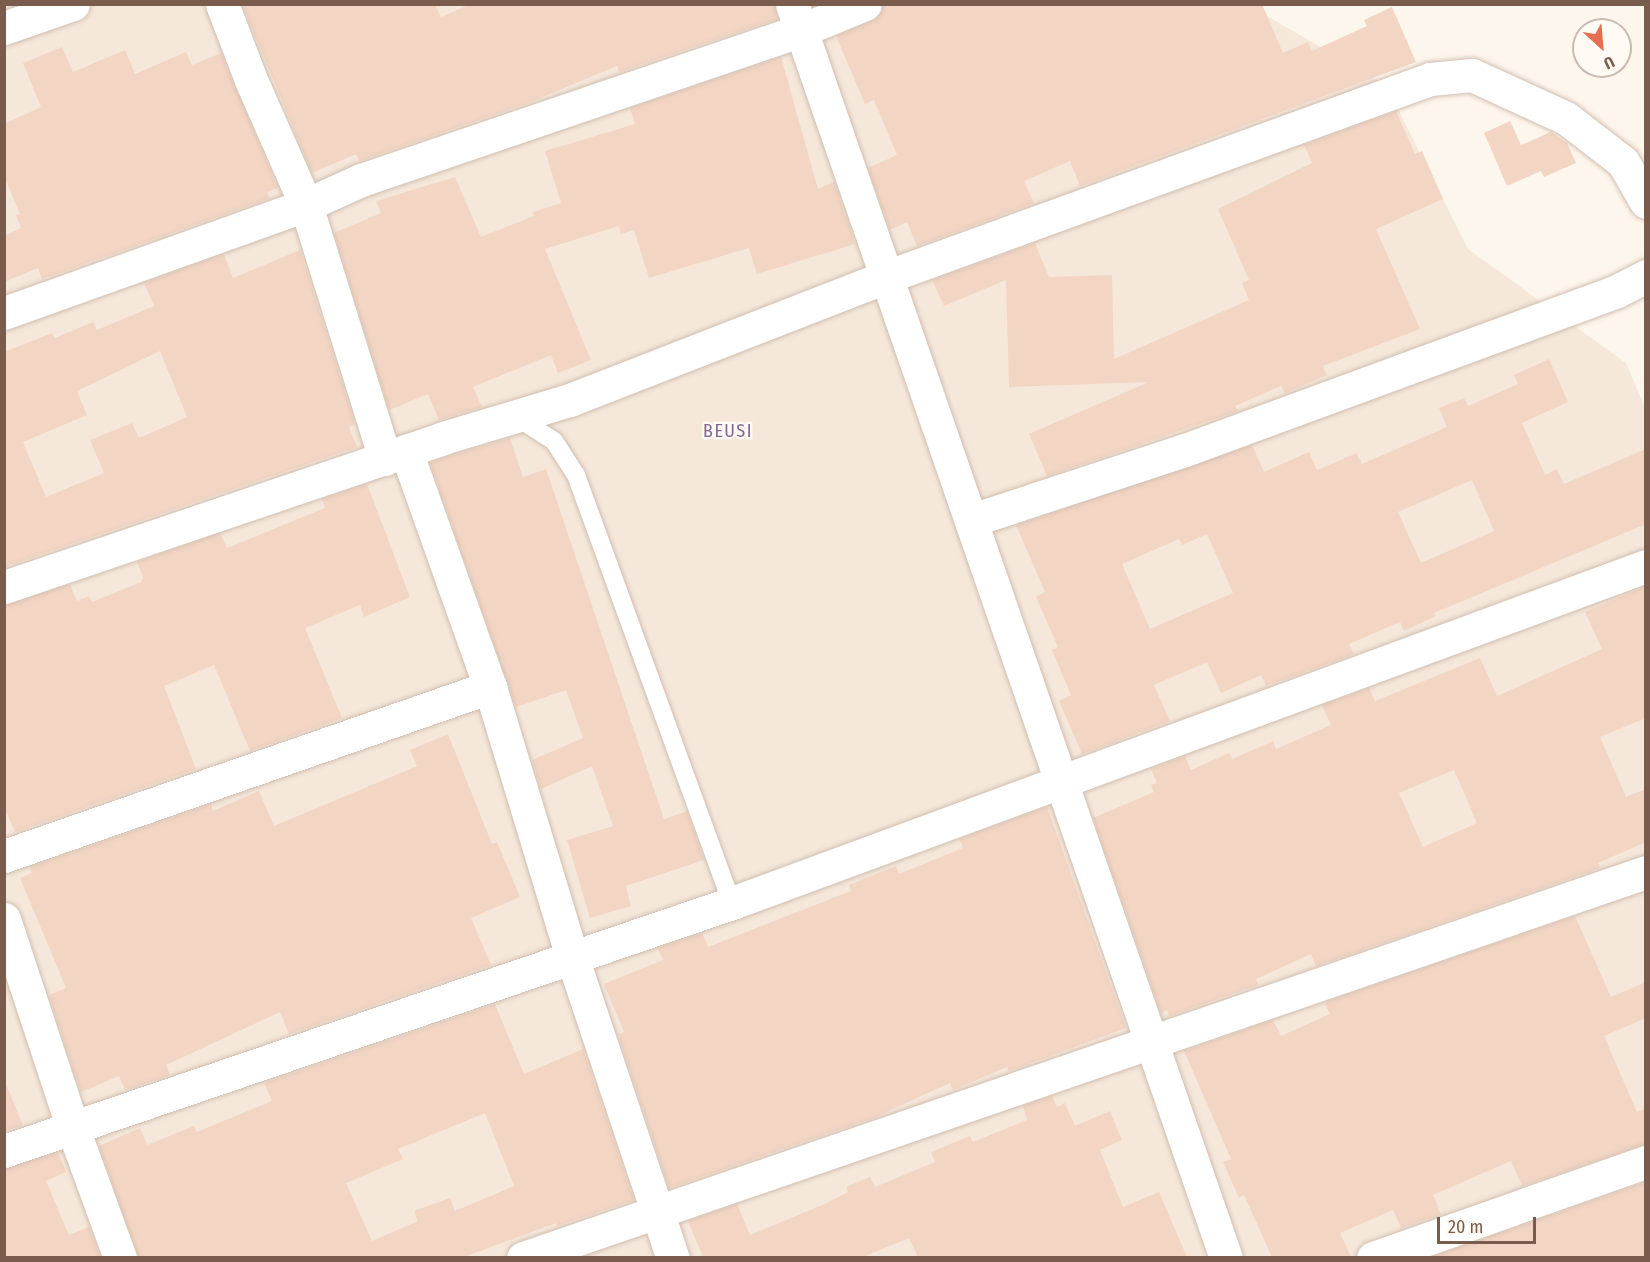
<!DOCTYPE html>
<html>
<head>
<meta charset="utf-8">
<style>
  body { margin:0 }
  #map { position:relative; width:1650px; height:1262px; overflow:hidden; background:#fdf6ec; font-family:"Fira Sans Condensed",sans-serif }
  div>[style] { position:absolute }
  .residential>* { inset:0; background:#f5e8da }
  .building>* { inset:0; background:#f3d5c3 }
  .roads { filter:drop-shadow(0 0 2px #d1beb0) drop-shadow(0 0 2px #d1beb0) }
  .lane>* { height:18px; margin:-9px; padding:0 9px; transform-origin:9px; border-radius:9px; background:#fff }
  .street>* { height:33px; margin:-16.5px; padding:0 16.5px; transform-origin:16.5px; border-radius:16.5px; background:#fff }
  span { translate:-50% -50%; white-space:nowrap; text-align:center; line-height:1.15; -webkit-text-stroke:4.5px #fffaf3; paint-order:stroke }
  .quarter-label { font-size:18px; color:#846695; letter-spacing:1.5px }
  .frame { position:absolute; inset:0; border:6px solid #7a5c4d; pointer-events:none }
  .north { position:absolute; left:1572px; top:18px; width:60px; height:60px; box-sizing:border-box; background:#fffaf3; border:2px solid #cabbb1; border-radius:50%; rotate:154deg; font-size:16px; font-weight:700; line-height:24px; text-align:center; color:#7a5c4d }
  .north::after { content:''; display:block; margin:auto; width:21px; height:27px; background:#e76f51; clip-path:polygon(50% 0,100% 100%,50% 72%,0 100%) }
  .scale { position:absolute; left:1437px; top:1217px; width:99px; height:27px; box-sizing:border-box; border:3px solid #7a5c4d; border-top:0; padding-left:8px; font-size:18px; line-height:21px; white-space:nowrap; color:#7a5c4d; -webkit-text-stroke:4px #fffaf3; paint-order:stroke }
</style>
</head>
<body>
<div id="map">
  <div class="residential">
    <div style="clip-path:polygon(5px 5px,1248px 5px,1386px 85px,1468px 249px,1626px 363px,1646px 410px,1645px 1257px,5px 1258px)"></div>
  </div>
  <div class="building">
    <div style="clip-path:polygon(242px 4px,435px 4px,441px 17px,471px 4px,774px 4px,777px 19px,619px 72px,617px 66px,528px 103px,359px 161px,356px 154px,312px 173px)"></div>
    <div style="clip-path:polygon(883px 4px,1262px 4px,1283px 53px,1308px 42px,1312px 51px,1367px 26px,1364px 20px,1392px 7px,1416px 62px,1080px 186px,1070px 161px,1024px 181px,1034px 203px,917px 246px,907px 222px,890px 230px,868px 168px,897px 155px,874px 100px,865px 104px,836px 36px,873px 21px)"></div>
    <div style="clip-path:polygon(62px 47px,73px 72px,125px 50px,135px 74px,186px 52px,192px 65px,221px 53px,278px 188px,267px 192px,270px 198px,42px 279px,38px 268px,4px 282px,4px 236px,21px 228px,16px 215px,20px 214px,4px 176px,4px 124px,41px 107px,23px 63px)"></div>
    <div style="clip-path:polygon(781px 57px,818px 189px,834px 182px,855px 244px,757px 274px,749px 248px,649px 278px,634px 230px,621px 234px,619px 226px,545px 249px,591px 360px,558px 373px,551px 355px,473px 387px,482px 407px,439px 420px,428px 394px,389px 410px,334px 233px,381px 213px,376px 201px,455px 177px,481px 237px,534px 216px,533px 212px,561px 203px,545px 151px,635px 124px,630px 108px)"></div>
    <div style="clip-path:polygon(1396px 111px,1415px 154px,1422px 151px,1443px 199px,1376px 229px,1420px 329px,1323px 366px,1327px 375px,1288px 392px,1285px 393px,1281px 386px,1235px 406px,1238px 411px,1047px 476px,1029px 434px,1149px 382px,1009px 387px,1006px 280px,944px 306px,932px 280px,1035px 243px,1049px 277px,1112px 275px,1114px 359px,1249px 300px,1242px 283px,1249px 280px,1218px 209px,1312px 163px,1304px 145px)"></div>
    <div style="clip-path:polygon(1510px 121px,1521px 145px,1551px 132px,1567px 143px,1576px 163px,1544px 177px,1541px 171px,1507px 186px,1484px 133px)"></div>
    <div style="clip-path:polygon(evenodd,300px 250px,355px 424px,349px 427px,357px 447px,4px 567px,4px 352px,52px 333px,55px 338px,93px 322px,97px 330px,154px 306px,144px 283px,224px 254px,233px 278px,300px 250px,160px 351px,187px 417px,139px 438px,132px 423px,90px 440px,104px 473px,46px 497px,23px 442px,87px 415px,77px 391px,160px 351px)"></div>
    <div style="clip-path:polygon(evenodd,1549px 359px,1568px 402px,1522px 423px,1545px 475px,1557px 469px,1564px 484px,1646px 449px,1646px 524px,1434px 613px,1436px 616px,1404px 631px,1400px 622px,1349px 644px,1354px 654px,1266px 686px,1261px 675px,1221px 693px,1207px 662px,1154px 685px,1170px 721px,1082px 754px,1059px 701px,1071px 695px,1052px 650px,1058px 647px,1036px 597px,1045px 592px,1016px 525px,1252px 445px,1264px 472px,1309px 452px,1317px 470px,1357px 453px,1362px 464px,1447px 427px,1439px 408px,1464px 398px,1468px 406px,1518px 384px,1514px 375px,1549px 359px,1472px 480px,1494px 531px,1421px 563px,1398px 512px,1472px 480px,1549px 359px,1207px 534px,1233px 593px,1150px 629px,1122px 564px,1179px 539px,1182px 545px,1207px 534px)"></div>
    <div style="clip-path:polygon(510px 438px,523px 477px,546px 469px,664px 819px,687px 811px,704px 860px,626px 886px,631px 906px,590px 918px,567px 840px,613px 826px,592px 766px,541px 789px,532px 760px,583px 738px,566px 690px,516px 707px,430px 462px)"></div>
    <div style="clip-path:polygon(367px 484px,410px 597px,364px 617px,360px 605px,305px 628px,342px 718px,250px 751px,214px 665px,164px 686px,196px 769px,15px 832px,4px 806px,4px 605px,70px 584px,77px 601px,89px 596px,92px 602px,141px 582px,143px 577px,137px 562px,220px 533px,227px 548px,325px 508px,322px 499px)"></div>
    <div style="clip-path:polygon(evenodd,1646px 586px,1646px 718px,1600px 737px,1626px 797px,1646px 789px,1646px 842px,1598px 863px,1600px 868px,1316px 966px,1311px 954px,1256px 979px,1258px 985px,1169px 1016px,1167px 1010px,1161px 1013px,1093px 818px,1154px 792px,1151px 785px,1157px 783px,1151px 769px,1185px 756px,1191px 770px,1229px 753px,1232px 759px,1273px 741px,1276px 749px,1331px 725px,1322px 705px,1369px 688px,1375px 701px,1480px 658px,1497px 696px,1602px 649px,1585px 612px,1646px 586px,1454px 770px,1477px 823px,1423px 847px,1399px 793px,1454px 770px)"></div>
    <div style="clip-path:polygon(448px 734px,492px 844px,497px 842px,520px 897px,471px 918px,491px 965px,289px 1034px,280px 1012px,166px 1065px,170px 1075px,125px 1090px,119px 1076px,81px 1092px,49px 995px,66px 988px,20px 878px,32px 873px,30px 867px,211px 804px,213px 811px,259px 791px,274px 826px,417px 766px,410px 750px)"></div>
    <div style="clip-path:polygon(1047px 807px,1126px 1028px,1009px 1071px,1007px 1067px,953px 1090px,950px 1083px,873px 1118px,669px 1188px,618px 1034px,624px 1032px,604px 984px,663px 960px,658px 948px,702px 933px,708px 947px,851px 891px,849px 885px,896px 866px,899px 874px,963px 848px,959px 839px)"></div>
    <div style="clip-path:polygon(1575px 916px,1611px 997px,1646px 982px,1646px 1018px,1604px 1036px,1637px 1112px,1646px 1108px,1646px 1144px,1522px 1186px,1511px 1161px,1433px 1195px,1441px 1214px,1401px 1228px,1393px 1210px,1340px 1233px,1351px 1257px,1272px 1257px,1244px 1195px,1239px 1198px,1223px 1162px,1231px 1159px,1184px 1051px,1273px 1020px,1281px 1036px,1330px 1014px,1325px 1004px,1331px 1000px)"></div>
    <div style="clip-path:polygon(evenodd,495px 1004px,524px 1074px,583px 1049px,634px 1200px,557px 1226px,556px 1223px,464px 1257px,138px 1257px,99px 1146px,140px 1128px,147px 1145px,194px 1126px,197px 1132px,272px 1101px,264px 1083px,495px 1004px,485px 1113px,514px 1186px,455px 1211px,450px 1198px,414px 1211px,418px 1221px,372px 1241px,346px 1183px,403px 1159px,398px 1149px,485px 1113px)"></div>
    <div style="clip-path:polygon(5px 1082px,23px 1125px,4px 1131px,4px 1083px)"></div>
    <div style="clip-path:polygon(1052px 1096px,1057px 1107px,1065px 1103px,1075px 1126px,1110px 1111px,1122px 1140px,1100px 1150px,1123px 1207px,1159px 1192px,1187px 1257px,918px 1257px,909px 1238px,863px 1257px,698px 1257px,702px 1255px,688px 1221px,737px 1204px,750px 1235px,827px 1203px,848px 1192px,846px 1187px,870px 1177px,875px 1187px,935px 1162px,931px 1152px,970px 1136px,973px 1142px,1027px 1120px,1023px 1106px)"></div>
    <div style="clip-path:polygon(58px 1152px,66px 1172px,46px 1181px,69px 1235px,89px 1227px,100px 1257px,4px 1257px,4px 1169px)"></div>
    <div style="clip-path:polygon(1646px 1182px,1646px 1257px,1431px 1257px)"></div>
  </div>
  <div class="roads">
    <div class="lane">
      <div style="left:515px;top:416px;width:46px;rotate:32.7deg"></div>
      <div style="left:554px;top:441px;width:40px;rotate:57.1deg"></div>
      <div style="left:576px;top:475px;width:456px;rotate:70deg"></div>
    </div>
    <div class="street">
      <div style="left:222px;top:4px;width:81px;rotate:69.1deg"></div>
      <div style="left:251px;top:80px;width:137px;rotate:66.3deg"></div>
      <div style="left:306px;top:205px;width:266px;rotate:72.7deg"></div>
      <div style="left:792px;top:4px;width:1327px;rotate:70.91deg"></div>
      <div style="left:4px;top:28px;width:73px;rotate:-19.2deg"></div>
      <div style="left:4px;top:313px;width:321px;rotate:-19.7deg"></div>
      <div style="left:306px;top:205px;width:60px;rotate:-24.4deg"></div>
      <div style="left:361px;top:180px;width:466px;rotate:-18.8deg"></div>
      <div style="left:802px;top:30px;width:68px;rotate:-22.4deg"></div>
      <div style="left:406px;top:451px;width:251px;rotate:70.4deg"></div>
      <div style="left:490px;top:687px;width:282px;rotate:73.1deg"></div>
      <div style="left:572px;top:957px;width:317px;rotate:71.5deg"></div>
      <div style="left:972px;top:520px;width:224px;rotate:-18.2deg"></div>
      <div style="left:1185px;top:450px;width:460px;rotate:-20.2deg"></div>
      <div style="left:1617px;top:291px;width:33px;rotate:-27deg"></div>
      <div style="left:4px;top:587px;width:464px;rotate:-18.7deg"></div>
      <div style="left:443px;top:438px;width:133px;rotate:-16.7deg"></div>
      <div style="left:570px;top:400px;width:339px;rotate:-21.3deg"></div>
      <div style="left:886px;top:277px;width:579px;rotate:-20deg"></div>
      <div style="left:1430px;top:79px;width:42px;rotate:-5.4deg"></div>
      <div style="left:1472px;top:75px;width:103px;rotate:24.6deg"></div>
      <div style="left:1566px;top:118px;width:72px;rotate:37.7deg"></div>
      <div style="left:1623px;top:162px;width:46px;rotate:60.1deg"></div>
      <div style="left:4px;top:856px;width:515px;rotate:-19.17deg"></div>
      <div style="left:4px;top:919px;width:218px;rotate:71.8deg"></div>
      <div style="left:72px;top:1126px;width:140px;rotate:70deg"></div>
      <div style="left:4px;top:1151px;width:769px;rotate:-18.81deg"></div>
      <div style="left:732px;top:903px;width:974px;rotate:-20.24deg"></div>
      <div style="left:523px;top:1258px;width:1187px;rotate:-18.97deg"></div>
      <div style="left:1373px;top:1258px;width:289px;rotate:-19.4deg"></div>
    </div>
  </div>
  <div class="quarter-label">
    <span style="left:728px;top:431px">BEUSI</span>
  </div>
  <div class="frame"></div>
  <div class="north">U</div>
  <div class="scale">20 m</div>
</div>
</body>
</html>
